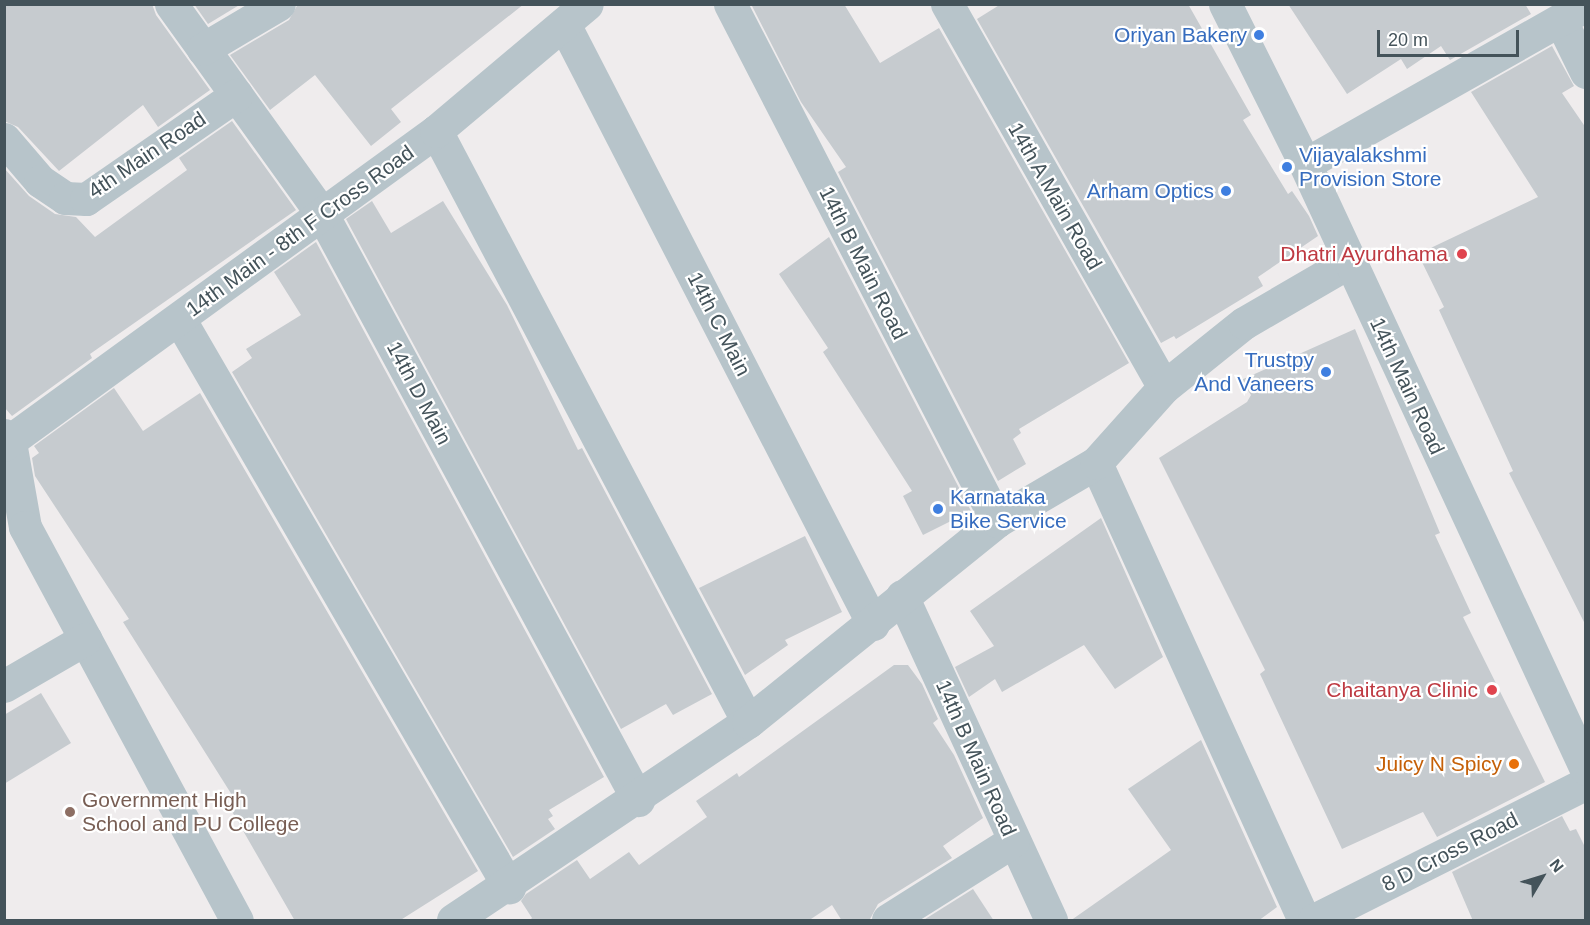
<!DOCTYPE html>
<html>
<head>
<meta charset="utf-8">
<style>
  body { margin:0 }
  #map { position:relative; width:1590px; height:925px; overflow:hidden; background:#efeced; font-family:Helvetica,sans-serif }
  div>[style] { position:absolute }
  .building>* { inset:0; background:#c6cbcf }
  .minor>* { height:33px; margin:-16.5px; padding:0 16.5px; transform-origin:16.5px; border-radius:16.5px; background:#b7c4ca }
  .tertiary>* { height:33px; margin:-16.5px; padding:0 16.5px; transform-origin:16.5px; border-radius:16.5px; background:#b7c4ca }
  .dots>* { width:16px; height:16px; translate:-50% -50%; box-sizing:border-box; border:3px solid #fff; border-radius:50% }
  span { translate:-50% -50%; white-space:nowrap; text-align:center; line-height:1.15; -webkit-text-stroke:4.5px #fff; paint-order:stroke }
  .shop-label { font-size:21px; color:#366cbe }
  .right { translate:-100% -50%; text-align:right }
  .left { translate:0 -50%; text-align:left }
  .street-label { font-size:21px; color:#44535a }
  .health-label { font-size:21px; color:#be3a42 }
  .food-label { font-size:21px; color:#c56008 }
  .education-label { font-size:21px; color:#785e54 }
  .frame { position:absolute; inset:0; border:6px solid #44535a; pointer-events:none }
  .north { position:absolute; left:1512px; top:847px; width:60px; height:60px; -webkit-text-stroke:4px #fff; paint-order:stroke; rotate:52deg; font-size:16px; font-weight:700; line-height:24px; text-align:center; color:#44535a }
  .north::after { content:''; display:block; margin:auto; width:21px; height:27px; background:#44535a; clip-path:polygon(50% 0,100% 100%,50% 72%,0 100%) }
  .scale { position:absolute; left:1377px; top:30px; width:142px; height:27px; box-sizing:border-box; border:3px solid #44535a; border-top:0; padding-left:8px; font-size:18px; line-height:21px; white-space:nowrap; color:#44535a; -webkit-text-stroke:4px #fff; paint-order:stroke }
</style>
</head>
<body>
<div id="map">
  <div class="building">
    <div style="clip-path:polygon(4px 4px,152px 4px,156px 15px,210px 90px,158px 127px,143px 105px,59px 171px,18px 127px,4px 121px)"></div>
    <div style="clip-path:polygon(194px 4px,241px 4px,208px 24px)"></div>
    <div style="clip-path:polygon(298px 4px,524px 4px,391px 109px,401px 122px,371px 146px,315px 75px,270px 110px,230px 55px,289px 20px)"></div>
    <div style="clip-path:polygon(751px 4px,844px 4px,880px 63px,939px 28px,1129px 363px,1019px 429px,1021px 433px,1013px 439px,1026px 464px,998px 481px,838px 172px,846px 167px,801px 102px)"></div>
    <div style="clip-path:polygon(1001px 4px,1188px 4px,1251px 115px,1243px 120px,1288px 194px,1292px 191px,1309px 216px,1318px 236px,1258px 277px,1263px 286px,1176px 339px,1174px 336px,1161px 343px,977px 19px)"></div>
    <div style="clip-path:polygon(1288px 4px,1525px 4px,1531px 14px,1450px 60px,1441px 46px,1407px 69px,1401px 59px,1347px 94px)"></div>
    <div style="clip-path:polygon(1552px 46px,1574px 86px,1562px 93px,1586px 128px,1586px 626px,1509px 473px,1513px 471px,1439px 310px,1444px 307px,1418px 254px,1538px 197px,1471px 92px)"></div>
    <div style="clip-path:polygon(232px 121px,296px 210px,90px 354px,92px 358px,12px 416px,4px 407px,4px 168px,29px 196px,55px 214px,76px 217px,95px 237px,187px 170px,179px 158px)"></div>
    <div style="clip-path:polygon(372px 201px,391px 233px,443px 201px,507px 305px,578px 450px,582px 448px,712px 694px,673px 715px,666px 704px,621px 729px,346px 219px)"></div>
    <div style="clip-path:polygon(829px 237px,971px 511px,923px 535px,903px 496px,912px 491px,823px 352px,828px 348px,779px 274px)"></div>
    <div style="clip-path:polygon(316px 242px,604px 777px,549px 810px,553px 816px,548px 819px,555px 829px,513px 857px,232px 372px,252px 358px,246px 349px,301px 315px,274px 272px)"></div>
    <div style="clip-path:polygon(1355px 329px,1440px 533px,1435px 535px,1471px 613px,1463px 617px,1545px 782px,1437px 837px,1423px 812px,1342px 849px,1260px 674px,1265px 670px,1159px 458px,1247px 402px,1251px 395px,1241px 380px)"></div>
    <div style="clip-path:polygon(114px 388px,143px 431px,200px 393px,478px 871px,399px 921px,295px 921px,230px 808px,237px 803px,123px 622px,129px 619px,35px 476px,32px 458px,39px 453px,34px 446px)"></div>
    <div style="clip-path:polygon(1101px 518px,1163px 657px,1115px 689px,1084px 645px,1002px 692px,995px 679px,969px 697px,955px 667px,994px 646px,970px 611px)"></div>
    <div style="clip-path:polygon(805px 536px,842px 612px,785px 640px,788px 645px,745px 675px,699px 588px)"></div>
    <div style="clip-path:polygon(894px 665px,908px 665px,922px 684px,938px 719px,933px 723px,954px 755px,983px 818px,943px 846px,952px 858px,878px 904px,869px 921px,842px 921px,832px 905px,808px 921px,529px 921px,532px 918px,521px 901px,526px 894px,577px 860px,590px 879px,629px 852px,639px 865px,707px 817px,696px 801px,737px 773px,739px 777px)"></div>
    <div style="clip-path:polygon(41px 693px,71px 743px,4px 784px,4px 715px)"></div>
    <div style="clip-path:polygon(1201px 740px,1277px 907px,1258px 921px,1070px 921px,1171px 850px,1128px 789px)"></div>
    <div style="clip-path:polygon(1562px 816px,1570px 831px,1576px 829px,1586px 849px,1586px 921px,1473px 921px,1452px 872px)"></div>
    <div style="clip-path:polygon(973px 889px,994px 921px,922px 921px)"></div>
  </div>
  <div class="minor">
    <div style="left:171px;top:4px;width:259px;rotate:54.3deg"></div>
    <div style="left:322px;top:214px;width:666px;rotate:61.66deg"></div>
    <div style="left:730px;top:4px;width:582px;rotate:62.69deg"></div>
    <div style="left:947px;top:4px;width:440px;rotate:60.5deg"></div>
    <div style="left:1561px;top:21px;width:57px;rotate:63.9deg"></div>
    <div style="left:564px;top:24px;width:675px;rotate:62.75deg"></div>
    <div style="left:203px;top:49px;width:88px;rotate:-30.6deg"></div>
    <div style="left:436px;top:131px;width:668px;rotate:62.17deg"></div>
    <div style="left:4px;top:139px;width:55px;rotate:49.4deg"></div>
    <div style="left:40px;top:181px;width:30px;rotate:34deg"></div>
    <div style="left:65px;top:198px;width:21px;rotate:3deg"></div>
    <div style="left:86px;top:199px;width:183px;rotate:-34.7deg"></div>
    <div style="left:1305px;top:164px;width:323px;rotate:-29.5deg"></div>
    <div style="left:180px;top:320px;width:656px;rotate:59.88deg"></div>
    <div style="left:4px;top:435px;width:9px;rotate:49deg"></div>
    <div style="left:10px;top:442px;width:86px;rotate:80deg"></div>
    <div style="left:25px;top:527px;width:447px;rotate:61.7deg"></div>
    <div style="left:4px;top:445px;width:534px;rotate:-36.01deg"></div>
    <div style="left:436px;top:131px;width:197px;rotate:-40.1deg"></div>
    <div style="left:1096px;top:463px;width:502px;rotate:65.53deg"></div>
    <div style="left:902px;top:596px;width:357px;rotate:65.3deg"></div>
    <div style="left:4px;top:686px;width:94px;rotate:-30.1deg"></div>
    <div style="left:453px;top:920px;width:355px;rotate:-33.9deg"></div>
    <div style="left:748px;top:722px;width:320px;rotate:-38.9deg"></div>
    <div style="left:997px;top:521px;width:115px;rotate:-30.4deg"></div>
    <div style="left:1096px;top:463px;width:102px;rotate:-48.2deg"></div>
    <div style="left:1164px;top:387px;width:102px;rotate:-38.7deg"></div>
    <div style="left:1244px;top:323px;width:121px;rotate:-30.2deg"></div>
    <div style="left:888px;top:920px;width:148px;rotate:-32.3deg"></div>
    <div style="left:1314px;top:920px;width:305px;rotate:-26.7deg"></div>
  </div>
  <div class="tertiary">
    <div style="left:1225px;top:4px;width:179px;rotate:63.4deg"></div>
    <div style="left:1305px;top:164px;width:667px;rotate:65.09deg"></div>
  </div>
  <div class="dots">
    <div style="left:1259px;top:35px;background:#3f7fe0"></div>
    <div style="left:1287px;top:167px;background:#3f7fe0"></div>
    <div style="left:1226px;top:191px;background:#3f7fe0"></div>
    <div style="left:1462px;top:254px;background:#e0444e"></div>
    <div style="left:1326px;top:372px;background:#3f7fe0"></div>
    <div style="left:938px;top:509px;background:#3f7fe0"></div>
    <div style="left:1492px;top:690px;background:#e0444e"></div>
    <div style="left:1514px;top:764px;background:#e8710a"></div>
    <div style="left:70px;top:812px;background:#8d6e63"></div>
  </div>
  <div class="shop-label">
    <span class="right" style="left:1247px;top:35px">Oriyan Bakery</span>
    <span class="left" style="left:1299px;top:167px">Vijayalakshmi<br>Provision Store</span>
    <span class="right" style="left:1214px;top:191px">Arham Optics</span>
    <span class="right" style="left:1314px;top:372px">Trustpy<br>And Vaneers</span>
    <span class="left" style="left:950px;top:509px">Karnataka<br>Bike Service</span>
  </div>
  <div class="street-label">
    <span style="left:147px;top:155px;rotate:-34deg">4th Main Road</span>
    <span style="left:1055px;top:196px;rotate:60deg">14th A Main Road</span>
    <span style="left:300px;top:231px;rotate:-36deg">14th Main - 8th F Cross Road</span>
    <span style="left:863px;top:263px;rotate:63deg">14th B Main Road</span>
    <span style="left:719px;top:324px;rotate:63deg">14th C Main</span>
    <span style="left:1407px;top:386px;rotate:65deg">14th Main Road</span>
    <span style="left:419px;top:393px;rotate:62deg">14th D Main</span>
    <span style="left:976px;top:758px;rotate:66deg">14th B Main Road</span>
    <span style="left:1450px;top:852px;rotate:-27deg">8 D Cross Road</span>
  </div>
  <div class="health-label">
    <span class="right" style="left:1448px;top:254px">Dhatri Ayurdhama</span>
    <span class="right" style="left:1478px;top:690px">Chaitanya Clinic</span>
  </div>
  <div class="food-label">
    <span class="right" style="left:1502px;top:764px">Juicy N Spicy</span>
  </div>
  <div class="education-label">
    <span class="left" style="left:82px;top:812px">Government High<br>School and PU College</span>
  </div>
  <div class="frame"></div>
  <div class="north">N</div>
  <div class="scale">20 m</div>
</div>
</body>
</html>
